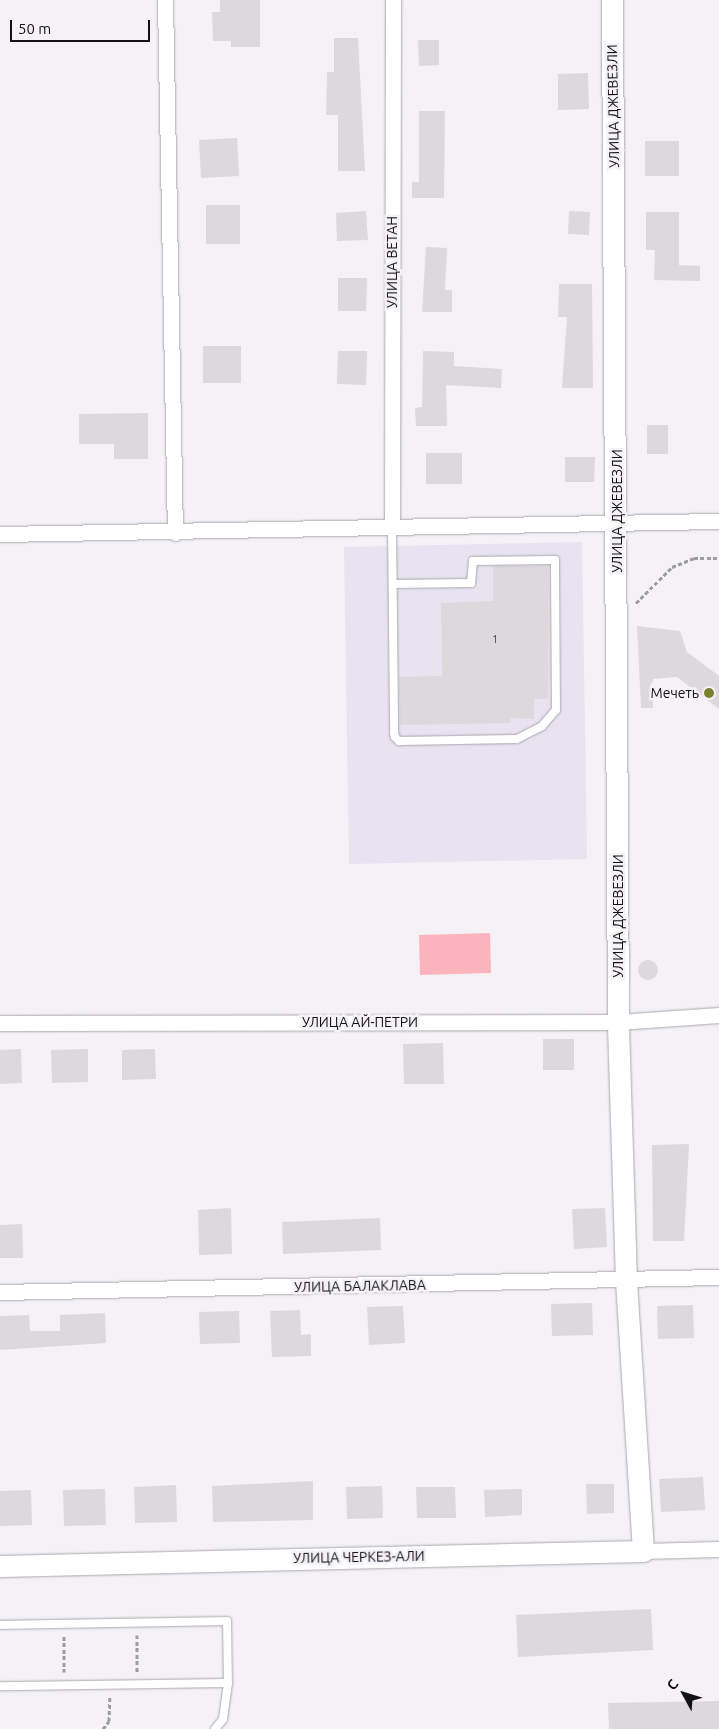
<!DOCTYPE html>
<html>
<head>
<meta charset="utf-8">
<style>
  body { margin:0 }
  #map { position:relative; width:719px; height:1729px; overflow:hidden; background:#f4f2f7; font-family:Ubuntu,sans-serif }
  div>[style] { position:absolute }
  .built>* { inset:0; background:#e8e3f0 }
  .green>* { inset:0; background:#fbb4bb }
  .building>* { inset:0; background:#ddd8dc }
  .round { border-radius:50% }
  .path>* { height:3px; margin-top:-1.5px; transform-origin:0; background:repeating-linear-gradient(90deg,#9d9c9f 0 4px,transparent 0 6.5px) }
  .roads { filter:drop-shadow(0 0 1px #aaa8ad) drop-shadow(0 0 1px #aaa8ad) }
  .lane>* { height:8px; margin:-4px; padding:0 4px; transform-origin:4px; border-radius:4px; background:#fff }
  .street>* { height:15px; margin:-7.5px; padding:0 7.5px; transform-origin:7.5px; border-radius:7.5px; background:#fff }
  .secondary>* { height:21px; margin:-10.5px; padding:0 10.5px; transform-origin:10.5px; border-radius:10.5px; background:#fff }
  .dots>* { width:14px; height:14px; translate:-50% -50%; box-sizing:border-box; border:2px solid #f4f2f7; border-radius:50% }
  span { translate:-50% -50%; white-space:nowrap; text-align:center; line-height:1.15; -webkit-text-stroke:5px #f4f2f7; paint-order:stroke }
  .number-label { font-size:11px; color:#454345 }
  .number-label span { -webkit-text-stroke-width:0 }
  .street-label { font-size:14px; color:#121113 }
  .poi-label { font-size:14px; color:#121113 }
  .right { translate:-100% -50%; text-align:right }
  .north { position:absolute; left:659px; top:1669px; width:50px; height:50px; -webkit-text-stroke:4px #f4f2f7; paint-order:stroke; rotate:309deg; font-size:14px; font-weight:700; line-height:20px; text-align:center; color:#121113 }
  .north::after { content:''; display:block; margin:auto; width:18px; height:22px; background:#121113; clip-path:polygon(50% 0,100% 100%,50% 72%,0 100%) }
  .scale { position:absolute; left:10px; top:20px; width:140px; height:22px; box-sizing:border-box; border:2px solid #121113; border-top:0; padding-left:6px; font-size:15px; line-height:18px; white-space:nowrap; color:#121113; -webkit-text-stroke:4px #f4f2f7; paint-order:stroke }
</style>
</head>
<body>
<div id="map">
  <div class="built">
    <div style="clip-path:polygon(582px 542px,587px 859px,349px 864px,344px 547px)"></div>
  </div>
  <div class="green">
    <div style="clip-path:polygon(490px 933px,491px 973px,420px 975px,419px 935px)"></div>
  </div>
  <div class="building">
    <div style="clip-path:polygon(220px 0,260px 0,260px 47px,231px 47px,231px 41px,213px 41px,212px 12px,220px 12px)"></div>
    <div style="clip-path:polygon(334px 38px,358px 38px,365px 171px,338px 171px,338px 115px,326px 115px,327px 72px,334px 72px)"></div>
    <div style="clip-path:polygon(418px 40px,439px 40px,439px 65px,419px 66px)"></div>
    <div style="clip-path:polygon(588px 73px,589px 109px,558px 110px,558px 74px)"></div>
    <div style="clip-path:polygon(419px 111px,445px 111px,444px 198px,412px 198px,412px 182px,419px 182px)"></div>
    <div style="clip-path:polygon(237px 138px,239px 176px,201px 178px,199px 140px)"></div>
    <div style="clip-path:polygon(645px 141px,679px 141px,679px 176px,645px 176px)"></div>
    <div style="clip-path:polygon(206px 205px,240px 205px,240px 244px,206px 244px)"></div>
    <div style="clip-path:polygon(366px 211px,368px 240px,337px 241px,336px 213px)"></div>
    <div style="clip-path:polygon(569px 211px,590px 212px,589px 235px,568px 234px)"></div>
    <div style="clip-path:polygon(646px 212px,679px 212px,679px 265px,700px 266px,700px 281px,654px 280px,655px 250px,646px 250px)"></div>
    <div style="clip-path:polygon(426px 247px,447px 248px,445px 290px,452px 290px,452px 312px,422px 312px)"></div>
    <div style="clip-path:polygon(338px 278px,367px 278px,366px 311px,338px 311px)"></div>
    <div style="clip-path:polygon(559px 284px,592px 284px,593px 388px,562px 388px,567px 317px,558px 317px)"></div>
    <div style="clip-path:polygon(203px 346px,241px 346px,241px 383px,203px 383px)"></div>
    <div style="clip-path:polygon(338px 351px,367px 351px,366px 385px,337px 384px)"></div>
    <div style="clip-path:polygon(423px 351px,454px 352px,454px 366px,502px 369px,501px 388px,446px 385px,447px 426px,416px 426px,415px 408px,422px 407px)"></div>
    <div style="clip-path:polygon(148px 413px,148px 459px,114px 459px,114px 444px,79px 444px,79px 414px)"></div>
    <div style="clip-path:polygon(647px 425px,668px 425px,668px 454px,647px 454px)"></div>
    <div style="clip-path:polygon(426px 453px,462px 453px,462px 484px,426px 484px)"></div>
    <div style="clip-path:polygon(565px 457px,595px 457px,594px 482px,565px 482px)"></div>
    <div style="clip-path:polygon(493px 566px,549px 566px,548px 699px,534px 699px,534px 719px,511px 718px,510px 723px,400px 725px,399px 677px,442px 676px,441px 603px,493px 601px)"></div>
    <div style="clip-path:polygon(637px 626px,680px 631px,687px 652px,719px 676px,719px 709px,677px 677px,653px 679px,653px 708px,641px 708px)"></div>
    <div class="round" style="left:638px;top:960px;width:20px;height:20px"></div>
    <div style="clip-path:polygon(543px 1039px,574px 1039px,574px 1070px,543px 1070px)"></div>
    <div style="clip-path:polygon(443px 1043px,444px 1084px,404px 1084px,403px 1044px)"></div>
    <div style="clip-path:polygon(21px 1049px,22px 1083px,0 1084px,0 1050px)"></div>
    <div style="clip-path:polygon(88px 1049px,88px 1082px,52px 1083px,51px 1050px)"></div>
    <div style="clip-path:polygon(155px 1049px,156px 1079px,122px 1080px,122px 1050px)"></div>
    <div style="clip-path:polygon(689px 1144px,684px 1241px,653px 1241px,652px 1145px)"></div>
    <div style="clip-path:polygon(231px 1208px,232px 1254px,199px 1255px,198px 1210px)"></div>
    <div style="clip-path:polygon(605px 1208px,607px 1247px,574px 1249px,572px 1209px)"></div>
    <div style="clip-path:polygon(380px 1218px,381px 1250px,283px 1254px,282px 1222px)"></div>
    <div style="clip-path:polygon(22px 1224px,23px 1258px,0 1258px,0 1225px)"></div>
    <div style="clip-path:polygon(592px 1303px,593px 1335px,552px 1336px,551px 1304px)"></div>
    <div style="clip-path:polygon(693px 1305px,694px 1338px,658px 1339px,657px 1306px)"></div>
    <div style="clip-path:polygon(403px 1306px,405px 1343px,369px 1345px,367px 1307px)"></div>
    <div style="clip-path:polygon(300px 1310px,301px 1335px,311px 1334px,311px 1356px,272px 1357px,270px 1311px)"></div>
    <div style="clip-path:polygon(239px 1311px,240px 1343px,200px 1344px,199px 1312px)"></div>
    <div style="clip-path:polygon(105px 1313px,106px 1343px,0 1350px,0 1316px,29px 1315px,30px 1331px,60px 1331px,60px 1315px)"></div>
    <div style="clip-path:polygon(703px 1477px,705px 1510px,661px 1512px,659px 1479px)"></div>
    <div style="clip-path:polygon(313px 1481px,313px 1520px,213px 1522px,212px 1486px)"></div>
    <div style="clip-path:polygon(586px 1484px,614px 1484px,614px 1513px,587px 1514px)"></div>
    <div style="clip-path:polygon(176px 1485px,177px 1522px,135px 1523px,134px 1487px)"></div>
    <div style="clip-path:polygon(382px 1486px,383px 1518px,347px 1519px,346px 1487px)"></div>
    <div style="clip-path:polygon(416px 1487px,455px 1487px,456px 1518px,417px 1518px)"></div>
    <div style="clip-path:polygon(105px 1489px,106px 1525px,64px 1526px,63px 1490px)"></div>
    <div style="clip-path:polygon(522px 1489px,522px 1515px,485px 1517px,484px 1490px)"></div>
    <div style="clip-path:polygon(31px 1490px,32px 1525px,0 1526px,0 1491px)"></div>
    <div style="clip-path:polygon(651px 1609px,653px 1650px,518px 1657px,516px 1615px)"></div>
    <div style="clip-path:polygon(719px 1701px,719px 1729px,609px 1729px,608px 1703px)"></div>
  </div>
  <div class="path">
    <div style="left:636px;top:603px;width:51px;rotate:-45deg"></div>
    <div style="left:672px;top:567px;width:24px;rotate:-22deg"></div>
    <div style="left:694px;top:558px;width:25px"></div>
    <div style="left:137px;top:1635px;width:38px;rotate:90deg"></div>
    <div style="left:64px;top:1636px;width:36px;rotate:90deg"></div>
    <div style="left:103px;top:1729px;width:10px;rotate:-53deg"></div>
    <div style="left:109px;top:1721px;width:24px;rotate:-88deg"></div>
  </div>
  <div class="roads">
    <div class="lane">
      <div style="left:392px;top:526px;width:207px;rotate:89.4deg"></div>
      <div style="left:394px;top:733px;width:4px;rotate:76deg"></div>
      <div style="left:395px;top:737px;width:6px;rotate:45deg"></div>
      <div style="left:399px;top:741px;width:118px;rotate:-1deg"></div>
      <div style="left:517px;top:739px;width:28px;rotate:-27deg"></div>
      <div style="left:542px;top:726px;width:21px;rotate:-49deg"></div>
      <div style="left:556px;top:710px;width:150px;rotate:-90.4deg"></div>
      <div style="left:555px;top:560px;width:82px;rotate:179.3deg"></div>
      <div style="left:473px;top:561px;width:22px;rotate:95deg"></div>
      <div style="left:471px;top:583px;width:78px;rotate:179.3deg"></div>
      <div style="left:0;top:1625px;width:227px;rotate:-1deg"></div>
      <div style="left:227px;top:1621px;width:62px;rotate:89.1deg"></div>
      <div style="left:228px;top:1683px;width:228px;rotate:179.2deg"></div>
      <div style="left:215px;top:1729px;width:13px;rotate:-51deg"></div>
      <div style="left:223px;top:1719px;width:36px;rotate:-82deg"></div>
    </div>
    <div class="street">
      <div style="left:165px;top:0;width:533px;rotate:88.93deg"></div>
      <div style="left:392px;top:524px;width:524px;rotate:-89.89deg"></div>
      <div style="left:0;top:534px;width:719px;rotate:-1.04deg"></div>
      <div style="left:0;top:1023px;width:618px;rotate:-0.09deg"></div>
      <div style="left:618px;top:1022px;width:101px;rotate:-4deg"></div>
      <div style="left:0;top:1292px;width:719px;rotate:-1.2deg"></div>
      <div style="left:643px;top:1551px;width:76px;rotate:-1.5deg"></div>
    </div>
    <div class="secondary">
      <div style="left:0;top:1566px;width:643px;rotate:-1.34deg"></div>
      <div style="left:643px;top:1551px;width:272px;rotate:-93.6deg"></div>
      <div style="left:626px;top:1280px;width:258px;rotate:-91.8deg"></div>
      <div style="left:618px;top:1022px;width:1022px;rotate:-90.34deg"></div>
    </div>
  </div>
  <div class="dots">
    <div style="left:709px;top:693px;background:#79812d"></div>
  </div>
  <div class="number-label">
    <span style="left:495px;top:639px">1</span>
  </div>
  <div class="street-label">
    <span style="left:613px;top:106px;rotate:-91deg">УЛИЦА ДЖЕВЕЗЛИ</span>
    <span style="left:392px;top:262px;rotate:-90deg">УЛИЦА ВЕТАН</span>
    <span style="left:617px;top:511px;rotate:-90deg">УЛИЦА ДЖЕВЕЗЛИ</span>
    <span style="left:618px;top:916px;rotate:-90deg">УЛИЦА ДЖЕВЕЗЛИ</span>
    <span style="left:360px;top:1022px">УЛИЦА АЙ-ПЕТРИ</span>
    <span style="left:360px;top:1286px;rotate:-1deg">УЛИЦА БАЛАКЛАВА</span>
    <span style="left:359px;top:1557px;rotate:-1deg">УЛИЦА ЧЕРКЕЗ-АЛИ</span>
  </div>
  <div class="poi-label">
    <span class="right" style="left:699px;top:693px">Мечеть</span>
  </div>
  <div class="north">С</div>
  <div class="scale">50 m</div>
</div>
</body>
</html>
